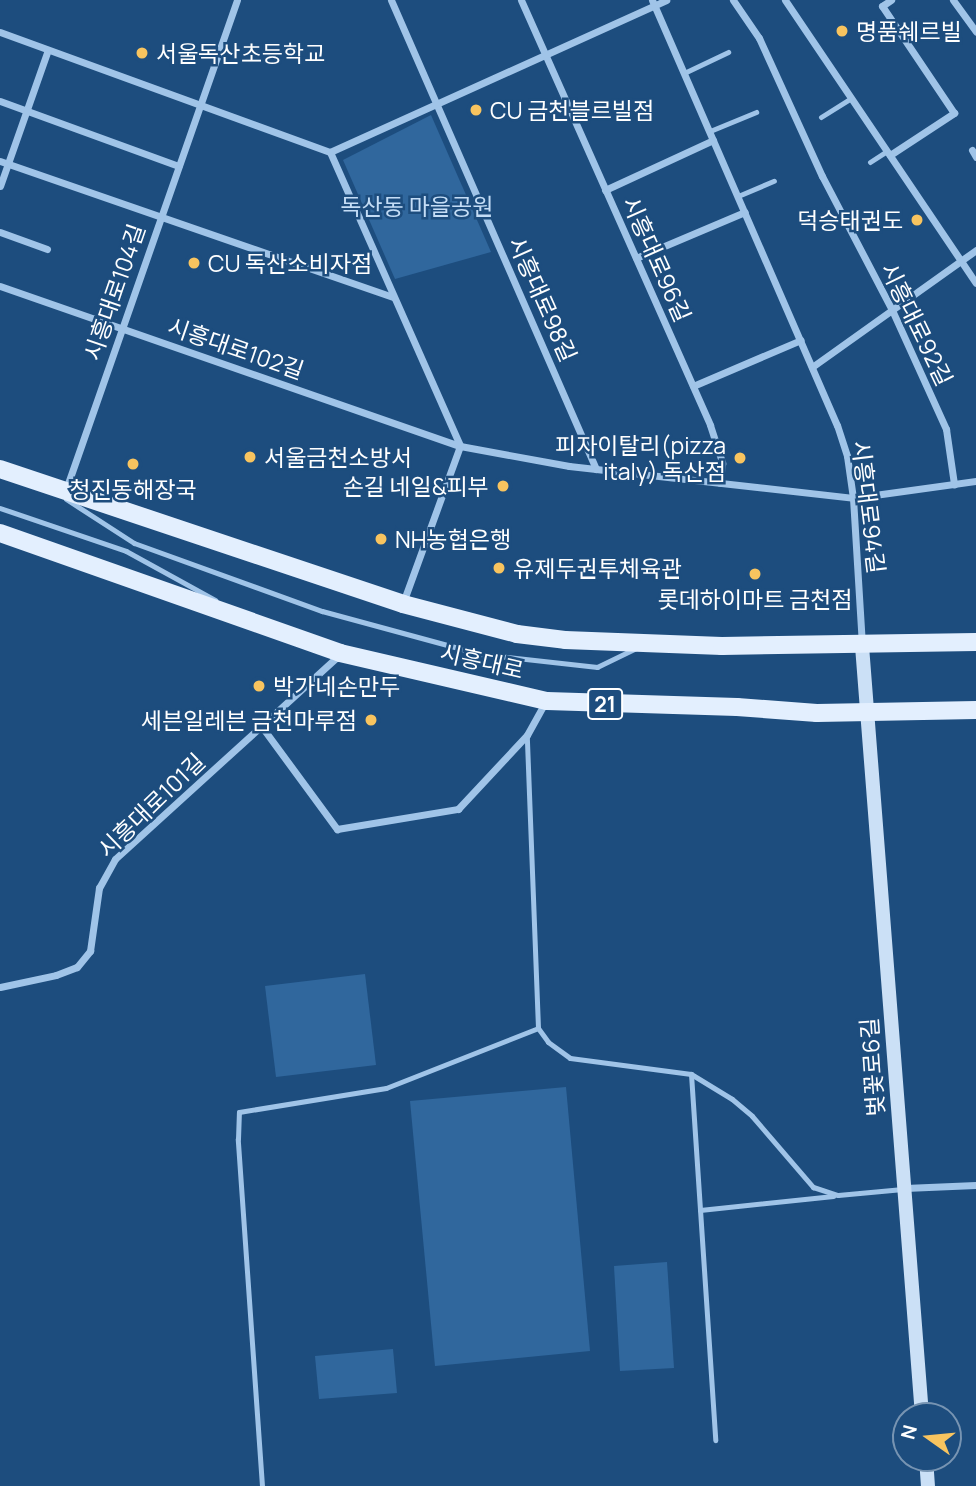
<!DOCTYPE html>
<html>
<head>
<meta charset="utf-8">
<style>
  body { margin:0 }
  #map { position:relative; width:976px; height:1486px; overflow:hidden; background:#1d4d7e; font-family:Manrope,"Noto Sans KR",sans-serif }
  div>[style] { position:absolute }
  .green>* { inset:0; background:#30679d }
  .lane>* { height:5px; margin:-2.5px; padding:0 2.5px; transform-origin:2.5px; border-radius:2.5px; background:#a0c4e8 }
  .street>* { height:7px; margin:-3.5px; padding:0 3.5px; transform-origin:3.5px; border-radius:3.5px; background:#a0c4e8 }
  .secondary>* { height:14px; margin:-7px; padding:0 7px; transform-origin:7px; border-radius:7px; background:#cbe0f6 }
  .primary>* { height:18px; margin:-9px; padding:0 9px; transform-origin:9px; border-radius:9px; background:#e3effe }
  .dots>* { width:19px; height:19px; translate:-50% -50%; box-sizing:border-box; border:4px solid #1d4d7e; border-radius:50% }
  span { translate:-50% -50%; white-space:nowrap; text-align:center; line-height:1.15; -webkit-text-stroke:5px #1d4d7e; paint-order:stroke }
  .shield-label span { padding:2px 5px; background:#1d4d7e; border:2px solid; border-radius:5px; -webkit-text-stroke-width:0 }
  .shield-label { font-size:21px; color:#fff; font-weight:700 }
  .poi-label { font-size:23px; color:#fff }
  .left { translate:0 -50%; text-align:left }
  .right { translate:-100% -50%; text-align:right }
  .park-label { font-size:23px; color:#c4ddf6 }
  .street-label { font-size:23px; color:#fff }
  .north { position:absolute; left:892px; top:1402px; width:70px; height:70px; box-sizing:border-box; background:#1d4d7e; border:2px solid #7794b2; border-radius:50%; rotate:285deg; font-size:19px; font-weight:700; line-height:28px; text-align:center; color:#fff }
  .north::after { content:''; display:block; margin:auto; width:24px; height:32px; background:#f8c45f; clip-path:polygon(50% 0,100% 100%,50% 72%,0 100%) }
</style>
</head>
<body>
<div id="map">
  <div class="green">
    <div style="clip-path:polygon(431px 115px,491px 252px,395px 279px,343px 160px)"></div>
    <div style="clip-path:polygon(365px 974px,376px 1065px,276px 1077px,265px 986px)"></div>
    <div style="clip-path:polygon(566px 1087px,590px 1351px,435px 1366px,410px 1101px)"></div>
    <div style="clip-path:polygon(667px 1262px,674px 1368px,620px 1371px,614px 1266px)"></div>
    <div style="clip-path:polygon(393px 1349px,397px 1393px,319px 1399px,315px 1356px)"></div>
  </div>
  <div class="lane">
    <div style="left:684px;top:73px;width:49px;rotate:-25.5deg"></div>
    <div style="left:821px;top:117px;width:36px;rotate:-32deg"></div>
    <div style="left:710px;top:131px;width:50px;rotate:-22.4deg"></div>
    <div style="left:870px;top:162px;width:20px;rotate:-33deg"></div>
    <div style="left:738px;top:196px;width:39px;rotate:-23deg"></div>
    <div style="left:66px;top:499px;width:81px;rotate:32.9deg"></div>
    <div style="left:134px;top:543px;width:200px;rotate:19.9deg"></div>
    <div style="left:322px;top:611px;width:164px;rotate:15.2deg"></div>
    <div style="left:480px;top:654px;width:118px;rotate:6.3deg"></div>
    <div style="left:597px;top:667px;width:43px;rotate:-26deg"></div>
    <div style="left:0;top:508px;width:133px;rotate:18.8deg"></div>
    <div style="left:126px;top:551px;width:102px;rotate:28.8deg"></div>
    <div style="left:538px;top:1028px;width:17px;rotate:54deg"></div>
    <div style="left:548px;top:1042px;width:27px;rotate:36deg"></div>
    <div style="left:570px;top:1058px;width:122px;rotate:7.5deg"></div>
    <div style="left:691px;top:1074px;width:367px;rotate:86.2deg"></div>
    <div style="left:691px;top:1074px;width:48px;rotate:31.4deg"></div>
    <div style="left:732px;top:1099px;width:26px;rotate:40deg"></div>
    <div style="left:752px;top:1116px;width:94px;rotate:49.3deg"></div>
    <div style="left:813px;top:1187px;width:26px;rotate:18deg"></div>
    <div style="left:838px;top:1195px;width:65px;rotate:-5.3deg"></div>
    <div style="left:700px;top:1210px;width:134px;rotate:-6deg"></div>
    <div style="left:262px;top:1486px;width:348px;rotate:-94deg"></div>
    <div style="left:238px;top:1139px;width:27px;rotate:-88deg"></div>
    <div style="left:239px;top:1112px;width:149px;rotate:-9.3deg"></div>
    <div style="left:386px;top:1088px;width:163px;rotate:-21.5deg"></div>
    <div style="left:538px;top:1028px;width:293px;rotate:-92.2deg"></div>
  </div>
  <div class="street">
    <div style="left:391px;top:0;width:512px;rotate:66.39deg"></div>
    <div style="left:521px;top:0;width:465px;rotate:66deg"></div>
    <div style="left:710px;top:425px;width:40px;rotate:72deg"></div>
    <div style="left:722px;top:463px;width:20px;rotate:96deg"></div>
    <div style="left:652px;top:0;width:464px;rotate:66.5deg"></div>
    <div style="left:837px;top:425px;width:33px;rotate:72deg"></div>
    <div style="left:847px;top:456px;width:42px;rotate:81.9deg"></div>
    <div style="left:853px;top:498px;width:146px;rotate:86.5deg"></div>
    <div style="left:733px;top:0;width:46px;rotate:55.6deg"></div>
    <div style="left:759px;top:38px;width:152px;rotate:65.5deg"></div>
    <div style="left:822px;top:176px;width:151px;rotate:62.4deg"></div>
    <div style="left:892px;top:310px;width:131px;rotate:65.6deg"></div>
    <div style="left:946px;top:429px;width:56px;rotate:81.7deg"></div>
    <div style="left:785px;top:0;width:341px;rotate:56deg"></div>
    <div style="left:953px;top:0;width:39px;rotate:54deg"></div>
    <div style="left:0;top:32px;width:351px;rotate:20deg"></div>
    <div style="left:330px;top:152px;width:321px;rotate:66.1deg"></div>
    <div style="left:460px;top:446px;width:167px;rotate:110deg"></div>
    <div style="left:0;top:101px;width:190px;rotate:20deg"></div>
    <div style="left:972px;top:150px;width:8px;rotate:60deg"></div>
    <div style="left:330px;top:152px;width:369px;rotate:-24.3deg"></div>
    <div style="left:890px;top:155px;width:77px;rotate:-33.3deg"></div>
    <div style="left:954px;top:113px;width:129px;rotate:-123.9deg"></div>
    <div style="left:882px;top:6px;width:11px;rotate:-34deg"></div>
    <div style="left:0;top:161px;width:415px;rotate:19.1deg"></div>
    <div style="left:0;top:186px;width:144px;rotate:-70.6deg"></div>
    <div style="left:605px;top:190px;width:119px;rotate:-24.8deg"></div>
    <div style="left:0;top:232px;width:50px;rotate:19.9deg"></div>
    <div style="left:636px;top:258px;width:118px;rotate:-22.9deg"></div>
    <div style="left:0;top:286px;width:487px;rotate:19.2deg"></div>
    <div style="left:460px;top:446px;width:111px;rotate:10.4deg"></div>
    <div style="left:569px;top:466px;width:286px;rotate:6.4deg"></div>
    <div style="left:853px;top:498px;width:124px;rotate:-7.9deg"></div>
    <div style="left:812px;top:367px;width:201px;rotate:-35.5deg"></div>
    <div style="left:693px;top:386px;width:117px;rotate:-23.1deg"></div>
    <div style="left:65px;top:492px;width:521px;rotate:-70.73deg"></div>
    <div style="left:262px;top:727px;width:127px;rotate:53.7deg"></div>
    <div style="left:337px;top:829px;width:123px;rotate:-9.4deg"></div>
    <div style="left:458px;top:809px;width:101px;rotate:-47deg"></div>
    <div style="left:527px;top:735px;width:39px;rotate:-61deg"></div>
    <div style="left:0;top:987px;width:57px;rotate:-12.1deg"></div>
    <div style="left:56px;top:975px;width:22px;rotate:-21deg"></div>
    <div style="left:77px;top:967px;width:21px;rotate:-51deg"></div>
    <div style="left:90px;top:951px;width:64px;rotate:-81.9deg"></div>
    <div style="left:99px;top:888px;width:33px;rotate:-61deg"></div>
    <div style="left:115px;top:859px;width:304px;rotate:-42.3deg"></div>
    <div style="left:905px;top:1188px;width:71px;rotate:-2.4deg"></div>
  </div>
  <div class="secondary">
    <div style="left:862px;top:646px;width:772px;rotate:85.54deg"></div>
    <div style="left:926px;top:1458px;width:28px;rotate:86deg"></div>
  </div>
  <div class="primary">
    <div style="left:0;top:469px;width:425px;rotate:18.5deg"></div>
    <div style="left:403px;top:604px;width:118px;rotate:14.7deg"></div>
    <div style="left:517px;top:634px;width:48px;rotate:7.1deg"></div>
    <div style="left:565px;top:640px;width:157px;rotate:2.2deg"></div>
    <div style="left:722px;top:646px;width:254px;rotate:-0.9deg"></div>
    <div style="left:0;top:533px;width:361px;rotate:19.4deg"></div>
    <div style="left:340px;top:653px;width:212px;rotate:13.1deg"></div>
    <div style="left:547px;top:701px;width:190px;rotate:1.8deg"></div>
    <div style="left:737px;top:707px;width:80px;rotate:4.3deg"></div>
    <div style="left:817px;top:713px;width:159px;rotate:-1.1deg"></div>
  </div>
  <div class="dots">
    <div style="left:842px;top:31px;background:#f8c45f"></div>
    <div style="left:142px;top:53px;background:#f8c45f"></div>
    <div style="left:476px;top:110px;background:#f8c45f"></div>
    <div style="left:917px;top:220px;background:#f8c45f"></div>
    <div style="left:194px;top:263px;background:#f8c45f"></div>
    <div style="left:250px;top:457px;background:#f8c45f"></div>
    <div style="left:740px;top:458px;background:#f8c45f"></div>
    <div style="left:133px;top:464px;background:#f8c45f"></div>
    <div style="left:503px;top:486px;background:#f8c45f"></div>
    <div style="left:381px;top:539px;background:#f8c45f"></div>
    <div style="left:499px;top:568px;background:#f8c45f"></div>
    <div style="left:755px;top:574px;background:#f8c45f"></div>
    <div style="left:259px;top:686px;background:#f8c45f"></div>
    <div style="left:371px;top:720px;background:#f8c45f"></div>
  </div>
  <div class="shield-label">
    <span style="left:605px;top:704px">21</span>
  </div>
  <div class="poi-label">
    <span class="left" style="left:856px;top:31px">명품쉐르빌</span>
    <span class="left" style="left:156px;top:53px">서울독산초등학교</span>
    <span class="left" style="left:490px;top:110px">CU 금천블르빌점</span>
    <span class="right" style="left:903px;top:220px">덕승태권도</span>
    <span class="left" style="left:208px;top:263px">CU 독산소비자점</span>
    <span class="right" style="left:726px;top:458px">피자이탈리(pizza<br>italy) 독산점</span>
    <span class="left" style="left:264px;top:457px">서울금천소방서</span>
    <span class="right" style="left:489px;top:486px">손길 네일&amp;피부</span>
    <span style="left:133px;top:489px">청진동해장국</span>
    <span class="left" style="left:395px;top:539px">NH농협은행</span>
    <span class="left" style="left:513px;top:568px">유제두권투체육관</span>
    <span style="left:755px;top:599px">롯데하이마트 금천점</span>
    <span class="left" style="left:273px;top:686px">박가네손만두</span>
    <span class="right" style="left:357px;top:720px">세븐일레븐 금천마루점</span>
  </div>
  <div class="park-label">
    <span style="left:417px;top:206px">독산동 마을공원</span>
  </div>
  <div class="street-label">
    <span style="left:657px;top:259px;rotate:66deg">시흥대로96길</span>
    <span style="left:114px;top:292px;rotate:-71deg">시흥대로104길</span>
    <span style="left:543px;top:299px;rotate:66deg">시흥대로98길</span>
    <span style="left:917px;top:324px;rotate:64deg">시흥대로92길</span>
    <span style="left:236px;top:348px;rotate:19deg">시흥대로102길</span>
    <span style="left:869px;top:507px;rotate:83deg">시흥대로94길</span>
    <span style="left:482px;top:661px;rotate:13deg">시흥대로</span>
    <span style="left:151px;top:805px;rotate:-44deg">시흥대로101길</span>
    <span style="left:872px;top:1067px;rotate:-94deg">벚꽃로6길</span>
  </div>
  <div class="north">N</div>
</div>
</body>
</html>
